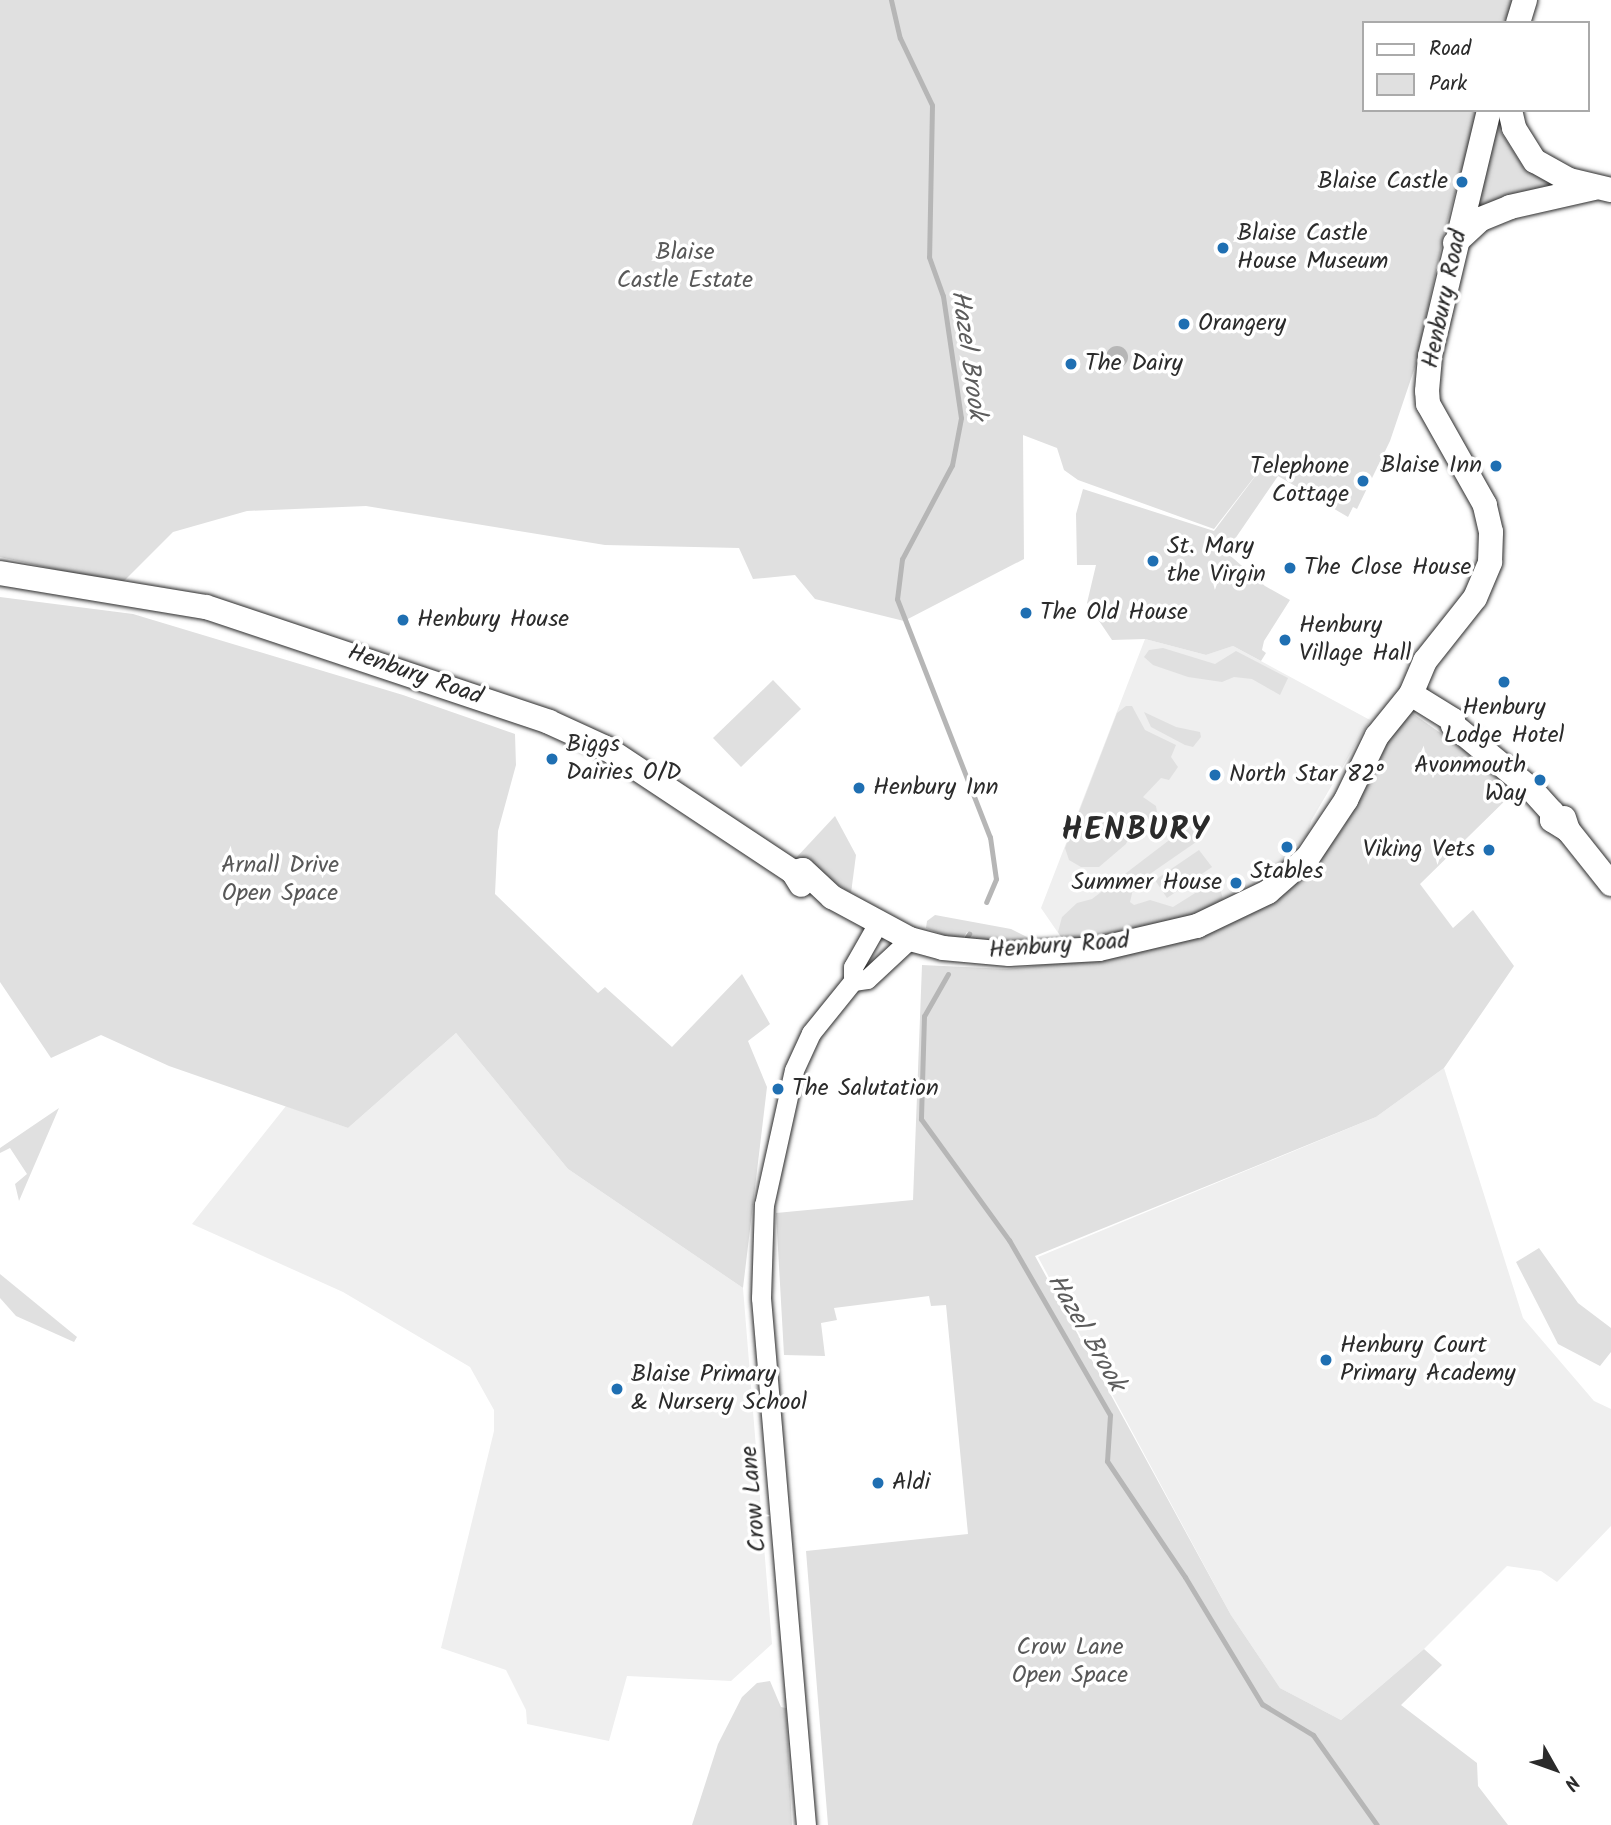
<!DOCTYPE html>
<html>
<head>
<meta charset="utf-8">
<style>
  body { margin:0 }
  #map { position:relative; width:1611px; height:1825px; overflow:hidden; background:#fff; font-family:Kalam,sans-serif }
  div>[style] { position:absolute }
  .built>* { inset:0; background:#efefef }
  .green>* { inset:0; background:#e0e0e0 }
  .water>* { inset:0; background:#b6b6b6 }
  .round { border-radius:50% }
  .stream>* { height:5px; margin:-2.5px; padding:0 2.5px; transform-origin:2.5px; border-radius:2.5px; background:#b6b6b6 }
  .roads { filter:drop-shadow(0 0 2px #2b2b2b) drop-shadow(0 0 2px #2b2b2b) }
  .minor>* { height:19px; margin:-9.5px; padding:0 9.5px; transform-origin:9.5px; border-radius:9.5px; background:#fff }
  .major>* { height:24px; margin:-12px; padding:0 12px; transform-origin:12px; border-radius:12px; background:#fff }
  .dots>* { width:19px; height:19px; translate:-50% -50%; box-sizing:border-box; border:4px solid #fff; border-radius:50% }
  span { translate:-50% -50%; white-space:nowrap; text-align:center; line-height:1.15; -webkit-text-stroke:7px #fff; paint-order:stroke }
  .poi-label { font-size:24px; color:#2b2b2b }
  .right { translate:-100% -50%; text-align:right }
  .left { translate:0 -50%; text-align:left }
  .park-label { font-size:24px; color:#585858 }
  .street-label { font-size:24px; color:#2b2b2b }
  .water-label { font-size:26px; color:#5c5c5c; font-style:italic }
  .district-label { font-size:32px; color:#2b2b2b; font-weight:700; letter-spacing:2px }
  .legend { position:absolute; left:1362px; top:21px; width:228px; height:91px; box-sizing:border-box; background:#fff; border:2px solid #aaa; margin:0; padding:9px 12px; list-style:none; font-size:21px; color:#2b2b2b }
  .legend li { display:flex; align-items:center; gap:14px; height:35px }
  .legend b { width:35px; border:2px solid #aaa }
  .north { position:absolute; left:1520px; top:1734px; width:70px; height:70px; -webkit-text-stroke:5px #fff; paint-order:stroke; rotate:130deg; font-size:19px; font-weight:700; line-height:28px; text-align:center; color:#2b2b2b }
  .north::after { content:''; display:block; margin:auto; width:24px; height:32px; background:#2b2b2b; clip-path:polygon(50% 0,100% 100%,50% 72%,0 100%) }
</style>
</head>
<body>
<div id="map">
  <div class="built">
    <div style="clip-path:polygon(1145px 639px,1206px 655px,1233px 646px,1370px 720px,1311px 821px,1308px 834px,1265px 880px,1238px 897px,1063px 940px,1041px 908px)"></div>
    <div style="clip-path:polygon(456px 1033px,568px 1169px,743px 1288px,772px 1644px,731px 1681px,627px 1676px,609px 1741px,527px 1724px,526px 1710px,506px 1670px,441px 1648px,494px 1431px,494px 1410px,470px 1367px,343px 1292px,192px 1224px,286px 1106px,348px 1128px)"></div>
    <div style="clip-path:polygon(1444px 1068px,1523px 1318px,1594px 1401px,1611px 1409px,1611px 1526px,1557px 1582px,1541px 1571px,1507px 1566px,1424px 1649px,1341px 1720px,1280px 1688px,1231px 1615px,1038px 1257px,1376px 1117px)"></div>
  </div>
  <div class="green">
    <div style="clip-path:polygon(0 0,1514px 0,1507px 23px,1364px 23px,1364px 110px,1479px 110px,1446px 225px,1415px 367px,1390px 441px,1357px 509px,1353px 507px,1348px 517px,1278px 476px,1226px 552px,1265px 586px,1290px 600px,1264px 641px,1262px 650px,1266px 653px,1261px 661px,1233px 646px,1206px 655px,1145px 639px,1112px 640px,1087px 603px,1096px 565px,1077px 565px,1076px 514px,1083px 489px,1214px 531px,1269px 458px,1214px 529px,1078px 480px,1064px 470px,1057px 448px,1023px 435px,1024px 559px,904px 621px,815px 599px,795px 575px,753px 579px,739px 548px,605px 545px,366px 506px,247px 511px,173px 532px,121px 584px,0 557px)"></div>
    <div style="clip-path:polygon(1497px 126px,1524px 168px,1551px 184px,1474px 208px)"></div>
    <div style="clip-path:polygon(0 597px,133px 614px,403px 695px,515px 734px,516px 765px,498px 831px,495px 894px,598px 993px,605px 987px,672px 1047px,742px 974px,770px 1024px,748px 1041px,767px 1087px,743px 1288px,568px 1169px,456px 1033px,348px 1128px,169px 1066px,101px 1035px,51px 1058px,0 982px)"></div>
    <div style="clip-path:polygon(1163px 648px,1215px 664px,1236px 651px,1288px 678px,1280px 695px,1252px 679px,1234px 677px,1222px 682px,1188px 677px,1153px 665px,1144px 657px,1149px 650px)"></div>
    <div style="clip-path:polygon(773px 680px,801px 709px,741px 767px,713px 738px)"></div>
    <div style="clip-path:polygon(1126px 706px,1132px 706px,1145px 730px,1176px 745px,1171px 757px,1178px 767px,1169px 780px,1161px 778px,1143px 797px,1156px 806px,1157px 812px,1142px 825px,1135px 823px,1126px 844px,1099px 867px,1081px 867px,1069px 860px,1065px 848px,1117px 713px)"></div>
    <div style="clip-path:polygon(1408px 710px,1518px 788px,1420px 884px,1453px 928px,1473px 910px,1514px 966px,1444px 1068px,1376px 1117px,1035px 1256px,1231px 1615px,1280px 1688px,1341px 1720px,1424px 1649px,1442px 1665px,1401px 1705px,1477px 1763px,1478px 1786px,1508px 1825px,828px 1825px,806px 1551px,968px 1534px,946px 1305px,931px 1306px,929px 1296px,834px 1308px,837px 1320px,821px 1323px,825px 1356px,784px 1355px,776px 1213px,913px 1200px,922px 965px,1007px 969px,1087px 960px,1308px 873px,1344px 827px,1379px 751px)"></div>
    <div style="clip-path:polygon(1144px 712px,1176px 727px,1200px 732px,1201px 737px,1193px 747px,1185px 745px,1151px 727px)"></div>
    <div style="clip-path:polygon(835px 816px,856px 855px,851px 893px,795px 859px)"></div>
    <div style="clip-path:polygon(1189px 825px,1199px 840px,1134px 885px,1130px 902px,1134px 905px,1150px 900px,1173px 907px,1208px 885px,1220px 888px,1224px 903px,1193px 916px,1096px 938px,1063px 940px,1058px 932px,1062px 917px,1077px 903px,1092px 899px)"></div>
    <div style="clip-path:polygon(1199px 850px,1212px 867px,1167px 898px,1155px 880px)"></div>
    <div style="clip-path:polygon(935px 915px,1011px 929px,1035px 941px,968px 944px,972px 935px,967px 932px,961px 942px,926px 928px,927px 921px)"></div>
    <div style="clip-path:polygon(59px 1108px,19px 1201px,15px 1184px,27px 1174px,10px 1148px,0 1153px,0 1148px)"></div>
    <div style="clip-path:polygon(1539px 1248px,1578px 1303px,1611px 1328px,1611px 1352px,1600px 1366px,1558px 1344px,1516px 1262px)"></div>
    <div style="clip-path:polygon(0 1274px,77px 1337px,74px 1342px,16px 1316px,0 1298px)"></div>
    <div style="clip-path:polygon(770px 1681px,781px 1707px,786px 1708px,792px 1825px,692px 1825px,718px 1744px,742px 1697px,757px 1683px)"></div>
  </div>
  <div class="water">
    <div class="round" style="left:1106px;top:346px;width:22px;height:22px"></div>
  </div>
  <div class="stream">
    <div style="left:891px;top:0;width:39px;rotate:77deg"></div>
    <div style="left:900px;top:38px;width:74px;rotate:64.5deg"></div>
    <div style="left:932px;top:105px;width:152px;rotate:91.1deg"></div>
    <div style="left:929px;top:257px;width:41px;rotate:70.3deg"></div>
    <div style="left:943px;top:296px;width:123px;rotate:81.6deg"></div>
    <div style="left:961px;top:418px;width:48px;rotate:100.8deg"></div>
    <div style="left:952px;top:465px;width:106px;rotate:118deg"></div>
    <div style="left:902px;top:559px;width:40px;rotate:97.1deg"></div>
    <div style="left:897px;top:599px;width:256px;rotate:68.7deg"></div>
    <div style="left:990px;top:837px;width:42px;rotate:81.9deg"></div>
    <div style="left:996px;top:879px;width:25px;rotate:113deg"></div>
    <div style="left:967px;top:937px;width:4px;rotate:-56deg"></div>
    <div style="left:948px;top:974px;width:48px;rotate:119.7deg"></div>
    <div style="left:924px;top:1016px;width:103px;rotate:91.7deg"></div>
    <div style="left:921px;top:1119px;width:150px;rotate:54deg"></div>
    <div style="left:1009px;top:1240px;width:202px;rotate:60deg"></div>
    <div style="left:1110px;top:1415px;width:46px;rotate:93.7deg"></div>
    <div style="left:1107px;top:1461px;width:140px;rotate:56.1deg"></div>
    <div style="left:1185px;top:1577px;width:149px;rotate:58.8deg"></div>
    <div style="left:1262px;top:1704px;width:60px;rotate:31.3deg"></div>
    <div style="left:1313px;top:1735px;width:110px;rotate:54.6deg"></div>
  </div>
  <div class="roads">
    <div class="minor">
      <div style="left:853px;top:981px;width:14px;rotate:-90deg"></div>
      <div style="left:853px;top:967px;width:48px;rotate:-60.3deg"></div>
      <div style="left:806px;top:1825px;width:529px;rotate:-94.88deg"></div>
      <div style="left:761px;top:1298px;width:93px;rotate:-88.2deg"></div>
      <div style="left:764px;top:1205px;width:138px;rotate:-77.5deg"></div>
      <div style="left:794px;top:1070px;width:41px;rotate:-65.3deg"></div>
      <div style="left:811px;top:1033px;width:67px;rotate:-51.1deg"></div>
      <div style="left:853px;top:981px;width:14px;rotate:-8deg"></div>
      <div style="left:867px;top:979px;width:59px;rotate:-42.9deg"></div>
    </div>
    <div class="major">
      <div style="left:1518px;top:23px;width:24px;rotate:-73deg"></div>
      <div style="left:1510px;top:110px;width:18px;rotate:77deg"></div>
      <div style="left:1514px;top:128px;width:39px;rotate:58deg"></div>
      <div style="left:1535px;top:161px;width:39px;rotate:29deg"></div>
      <div style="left:1569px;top:180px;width:43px;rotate:13.4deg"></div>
      <div style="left:1455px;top:243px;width:35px;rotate:-43deg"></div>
      <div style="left:1481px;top:219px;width:31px;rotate:-22deg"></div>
      <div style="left:1510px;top:207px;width:86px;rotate:-12.7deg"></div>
      <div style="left:0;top:573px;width:209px;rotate:9.4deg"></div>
      <div style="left:206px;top:607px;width:362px;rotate:18.5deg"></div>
      <div style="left:549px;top:722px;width:63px;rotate:24.5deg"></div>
      <div style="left:606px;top:748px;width:224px;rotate:33.5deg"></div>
      <div style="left:793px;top:872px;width:15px;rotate:58deg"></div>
      <div style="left:1411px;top:694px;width:49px;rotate:31.8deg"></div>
      <div style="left:1453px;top:720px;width:5px;rotate:90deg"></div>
      <div style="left:1453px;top:725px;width:102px;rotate:39.4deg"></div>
      <div style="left:1532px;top:790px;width:30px;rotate:48deg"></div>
      <div style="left:1552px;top:812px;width:8px;rotate:90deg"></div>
      <div style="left:1552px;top:820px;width:19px;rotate:32deg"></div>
      <div style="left:1564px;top:818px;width:13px;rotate:72deg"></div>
      <div style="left:1568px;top:830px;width:69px;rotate:51.5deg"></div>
      <div style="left:793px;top:872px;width:10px;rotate:-11deg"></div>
      <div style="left:803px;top:870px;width:40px;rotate:43deg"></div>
      <div style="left:832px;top:897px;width:89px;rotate:28.3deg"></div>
      <div style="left:910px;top:939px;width:34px;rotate:15deg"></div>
      <div style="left:943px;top:948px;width:66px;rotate:5.2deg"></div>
      <div style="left:1009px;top:954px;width:90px;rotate:-3.2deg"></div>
      <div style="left:1099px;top:949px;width:101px;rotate:-13.2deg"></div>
      <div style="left:1197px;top:926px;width:79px;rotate:-25.6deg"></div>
      <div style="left:1268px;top:892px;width:53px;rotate:-41.2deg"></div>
      <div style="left:1308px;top:857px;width:69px;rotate:-56.3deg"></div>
      <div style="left:1346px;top:800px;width:71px;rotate:-64.2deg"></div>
      <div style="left:1377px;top:736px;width:54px;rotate:-51deg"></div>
      <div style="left:1411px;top:694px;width:36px;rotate:-67deg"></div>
      <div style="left:1425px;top:661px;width:80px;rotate:-51.6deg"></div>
      <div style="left:1475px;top:598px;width:39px;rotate:-67deg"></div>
      <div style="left:1490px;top:562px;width:30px;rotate:-88deg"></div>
      <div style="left:1491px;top:532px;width:28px;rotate:-103deg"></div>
      <div style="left:1485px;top:505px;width:116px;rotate:-119.4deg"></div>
      <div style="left:1428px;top:404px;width:13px;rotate:-94deg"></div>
      <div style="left:1427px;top:391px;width:35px;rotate:-85deg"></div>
      <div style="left:1430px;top:356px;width:253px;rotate:-76.5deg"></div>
    </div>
  </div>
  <div class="dots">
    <div style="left:1462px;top:182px;background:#1f6fb2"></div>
    <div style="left:1223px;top:248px;background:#1f6fb2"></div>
    <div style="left:1184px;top:324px;background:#1f6fb2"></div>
    <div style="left:1071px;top:364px;background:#1f6fb2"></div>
    <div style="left:1496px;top:466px;background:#1f6fb2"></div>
    <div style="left:1363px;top:481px;background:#1f6fb2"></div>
    <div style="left:1153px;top:561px;background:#1f6fb2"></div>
    <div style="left:1290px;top:568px;background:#1f6fb2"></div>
    <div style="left:1026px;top:613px;background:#1f6fb2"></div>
    <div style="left:403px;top:620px;background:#1f6fb2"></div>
    <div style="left:1285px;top:640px;background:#1f6fb2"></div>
    <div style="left:1504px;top:682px;background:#1f6fb2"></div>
    <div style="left:552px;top:759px;background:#1f6fb2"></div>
    <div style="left:1215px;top:775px;background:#1f6fb2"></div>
    <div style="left:1540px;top:780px;background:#1f6fb2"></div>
    <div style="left:859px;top:788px;background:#1f6fb2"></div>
    <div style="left:1287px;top:847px;background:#1f6fb2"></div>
    <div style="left:1489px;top:850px;background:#1f6fb2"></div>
    <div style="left:1236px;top:883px;background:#1f6fb2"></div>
    <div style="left:778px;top:1089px;background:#1f6fb2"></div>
    <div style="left:1326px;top:1360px;background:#1f6fb2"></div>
    <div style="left:617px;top:1389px;background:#1f6fb2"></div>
    <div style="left:878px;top:1483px;background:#1f6fb2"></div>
  </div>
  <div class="poi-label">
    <span class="right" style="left:1448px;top:182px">Blaise Castle</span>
    <span class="left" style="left:1237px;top:248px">Blaise Castle<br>House Museum</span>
    <span class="left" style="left:1198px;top:324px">Orangery</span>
    <span class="left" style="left:1085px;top:364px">The Dairy</span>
    <span class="right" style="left:1482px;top:466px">Blaise Inn</span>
    <span class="right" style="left:1349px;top:481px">Telephone<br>Cottage</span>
    <span class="left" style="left:1167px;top:561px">St. Mary<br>the Virgin</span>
    <span class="left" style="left:1304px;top:568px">The Close House</span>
    <span class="left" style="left:1040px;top:613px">The Old House</span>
    <span class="left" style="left:417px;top:620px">Henbury House</span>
    <span class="left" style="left:1299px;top:640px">Henbury<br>Village Hall</span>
    <span style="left:1504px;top:722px">Henbury<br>Lodge Hotel</span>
    <span class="left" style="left:566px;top:759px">Biggs<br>Dairies O/D</span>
    <span class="right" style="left:1526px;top:780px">Avonmouth<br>Way</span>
    <span class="left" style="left:1229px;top:775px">North Star 82°</span>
    <span class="left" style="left:873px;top:788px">Henbury Inn</span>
    <span class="right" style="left:1475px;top:850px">Viking Vets</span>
    <span style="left:1287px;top:872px">Stables</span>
    <span class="right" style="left:1222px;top:883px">Summer House</span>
    <span class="left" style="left:792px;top:1089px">The Salutation</span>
    <span class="left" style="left:1340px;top:1360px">Henbury Court<br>Primary Academy</span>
    <span class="left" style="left:631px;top:1389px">Blaise Primary<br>&amp; Nursery School</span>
    <span class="left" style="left:892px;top:1483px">Aldi</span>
  </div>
  <div class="park-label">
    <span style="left:685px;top:267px">Blaise<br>Castle Estate</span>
    <span style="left:280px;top:880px">Arnall Drive<br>Open Space</span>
    <span style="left:1070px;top:1662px">Crow Lane<br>Open Space</span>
  </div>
  <div class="street-label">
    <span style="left:1445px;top:299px;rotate:-78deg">Henbury Road</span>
    <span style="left:415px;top:675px;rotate:19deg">Henbury Road</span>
    <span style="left:1059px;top:946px;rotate:-4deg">Henbury Road</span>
    <span style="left:754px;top:1499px;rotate:-95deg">Crow Lane</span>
  </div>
  <div class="water-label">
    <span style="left:967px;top:355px;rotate:82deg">Hazel Brook</span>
    <span style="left:1085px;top:1333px;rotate:60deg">Hazel Brook</span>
  </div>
  <div class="district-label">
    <span style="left:1136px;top:831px">HENBURY</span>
  </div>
  <ul class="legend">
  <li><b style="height:9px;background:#fff"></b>Road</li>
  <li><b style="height:19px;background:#e0e0e0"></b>Park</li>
  </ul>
  <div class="north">N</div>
</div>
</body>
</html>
